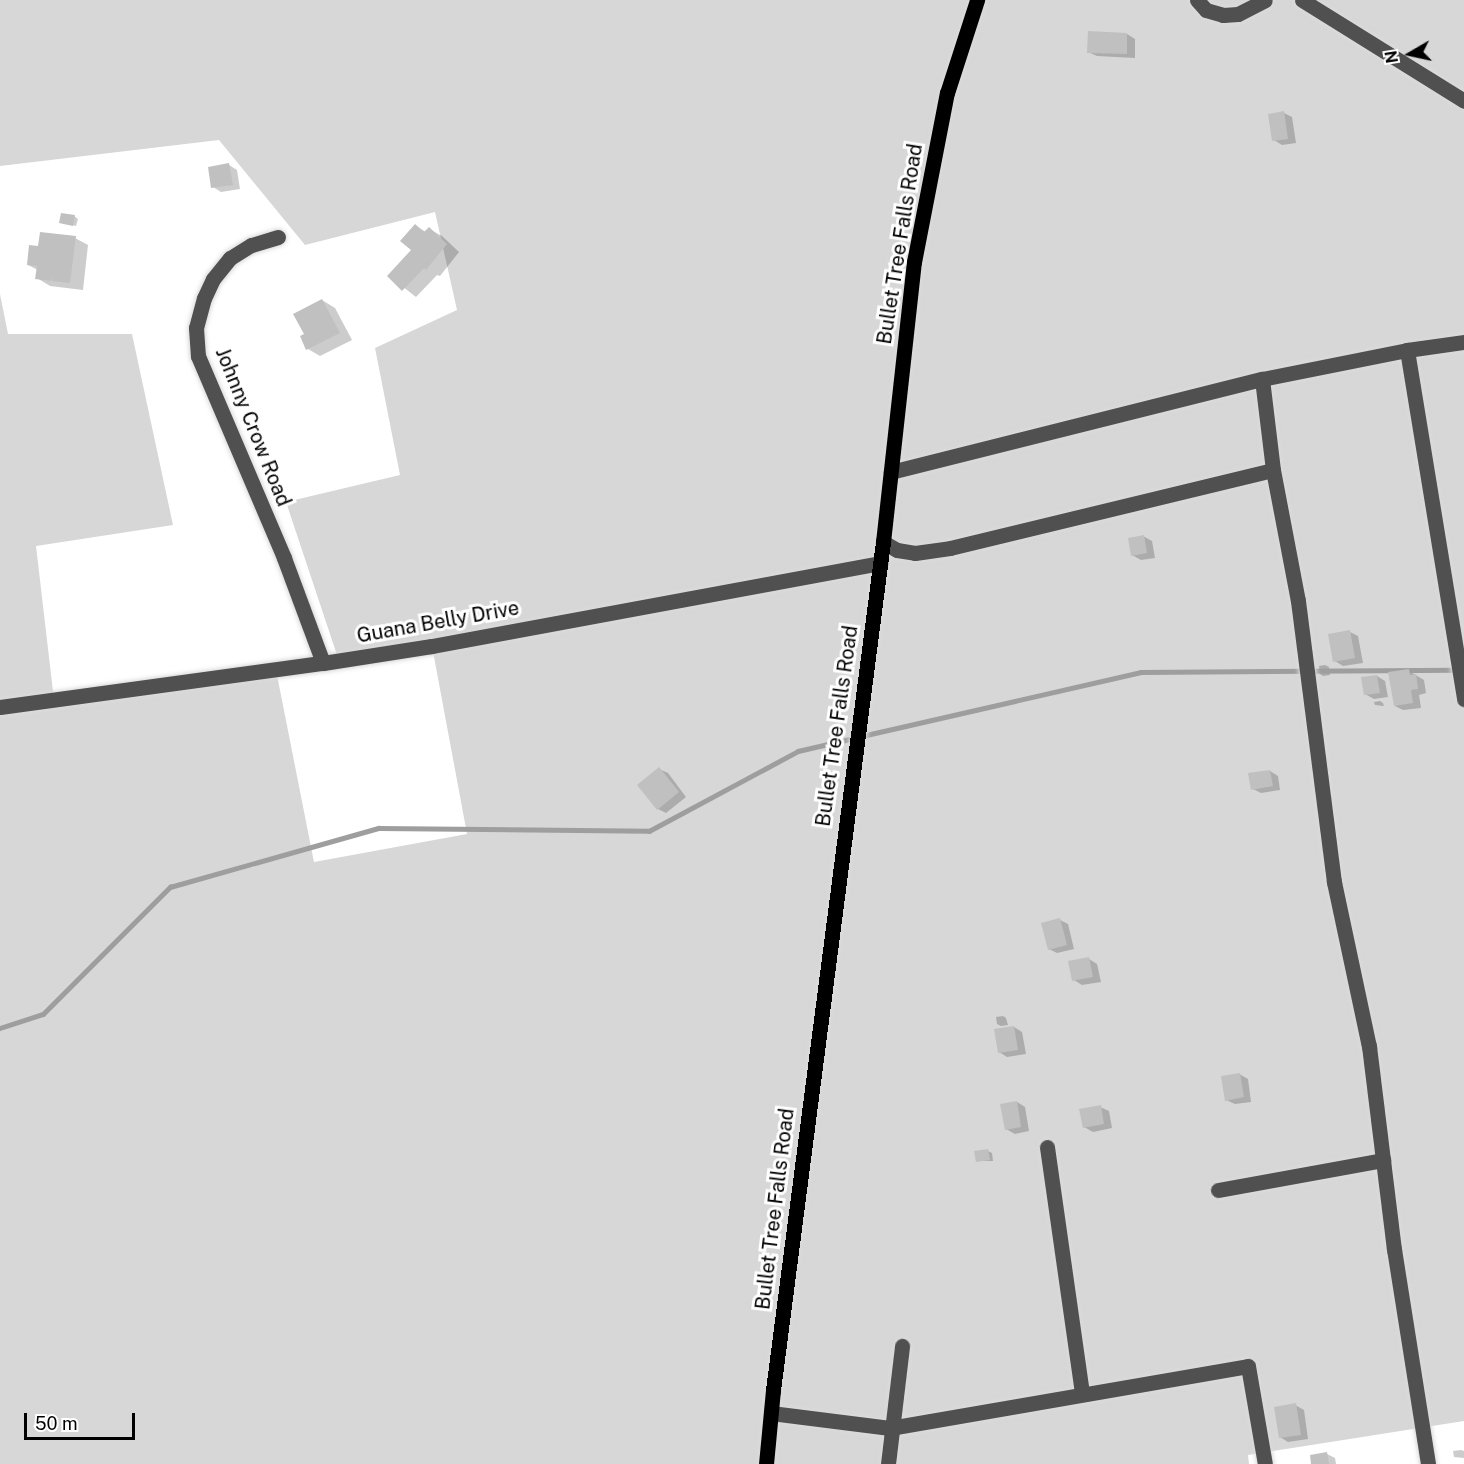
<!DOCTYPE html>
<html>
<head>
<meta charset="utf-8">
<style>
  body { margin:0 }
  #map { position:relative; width:1464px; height:1464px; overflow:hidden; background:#fff; font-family:"Public Sans",sans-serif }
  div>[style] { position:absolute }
  .green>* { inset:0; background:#d7d7d7 }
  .shadow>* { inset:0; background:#0003 }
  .stream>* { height:4.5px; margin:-2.25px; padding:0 2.25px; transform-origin:2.25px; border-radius:2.25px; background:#9e9e9e }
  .building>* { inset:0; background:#c0c0c0 }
  .roads { filter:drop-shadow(0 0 2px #dbdbdb) drop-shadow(0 0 2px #dbdbdb) }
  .minor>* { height:15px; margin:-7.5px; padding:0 7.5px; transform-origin:7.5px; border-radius:7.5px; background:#505050 }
  .major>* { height:15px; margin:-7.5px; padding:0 7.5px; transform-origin:7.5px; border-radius:7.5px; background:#000 }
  span { translate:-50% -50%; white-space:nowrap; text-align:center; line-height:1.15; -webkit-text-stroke:6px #fff; paint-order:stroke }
  .street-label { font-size:20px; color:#000 }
  .north { position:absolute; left:1380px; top:24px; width:60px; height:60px; -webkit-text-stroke:4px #fff; paint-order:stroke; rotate:261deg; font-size:16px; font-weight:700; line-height:24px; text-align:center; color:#000 }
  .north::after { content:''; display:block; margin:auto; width:21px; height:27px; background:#000; clip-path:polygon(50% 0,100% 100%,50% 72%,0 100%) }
  .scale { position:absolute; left:24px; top:1413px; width:111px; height:27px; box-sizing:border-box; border:3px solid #000; border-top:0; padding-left:8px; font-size:18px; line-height:21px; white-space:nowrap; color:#000; -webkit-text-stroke:4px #fff; paint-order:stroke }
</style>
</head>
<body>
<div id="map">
  <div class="green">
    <div style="clip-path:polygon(0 0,1464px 0,1464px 1421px,1248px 1455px,1249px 1464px,0 1464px,0 294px,8px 334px,132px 334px,173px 525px,36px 546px,54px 700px,276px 670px,314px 862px,467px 834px,432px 646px,339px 661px,286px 502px,400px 475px,375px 348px,457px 310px,435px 212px,305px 245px,219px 140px,0 166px)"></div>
  </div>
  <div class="shadow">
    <div style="clip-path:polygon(1127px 34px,1135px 39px,1135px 58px,1097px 56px,1088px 52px)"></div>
    <div style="clip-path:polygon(1284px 113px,1292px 117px,1296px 143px,1282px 145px,1274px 140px)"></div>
    <div style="clip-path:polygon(229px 165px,237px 170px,240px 189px,221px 192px,213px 187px)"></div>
    <div style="clip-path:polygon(74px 216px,78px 219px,76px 226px,61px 222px)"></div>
    <div style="clip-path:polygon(416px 226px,426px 232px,429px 229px,442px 236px,459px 252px,440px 276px,437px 275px,416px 297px,389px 276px,413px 250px)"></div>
    <div style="clip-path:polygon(75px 238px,88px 245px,83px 290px,50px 286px,37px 278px,38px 270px,28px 265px)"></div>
    <div style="clip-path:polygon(322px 300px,335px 308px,352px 340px,320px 356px,308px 349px,306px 334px)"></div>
    <div style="clip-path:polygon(1143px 536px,1152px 541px,1155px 558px,1141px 560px,1132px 555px)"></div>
    <div style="clip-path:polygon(1350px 632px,1358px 636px,1363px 663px,1343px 666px,1335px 661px)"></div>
    <div style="clip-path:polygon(1325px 665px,1329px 667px,1330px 675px,1323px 676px,1320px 674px,1319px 666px)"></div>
    <div style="clip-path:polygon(1409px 671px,1424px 680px,1426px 693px,1419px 695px,1421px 708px,1403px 710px,1395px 706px)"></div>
    <div style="clip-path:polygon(1377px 676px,1385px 681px,1388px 697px,1374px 699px,1365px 694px)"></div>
    <div style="clip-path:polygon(1380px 701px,1383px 703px,1384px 706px,1375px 705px,1374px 702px)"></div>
    <div style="clip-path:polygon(659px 769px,668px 773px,686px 797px,666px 813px,658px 809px)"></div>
    <div style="clip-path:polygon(1270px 771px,1278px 776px,1280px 790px,1261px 793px,1253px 789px)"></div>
    <div style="clip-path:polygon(1060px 920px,1068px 924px,1074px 949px,1057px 953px,1049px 949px)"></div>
    <div style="clip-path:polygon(1089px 959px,1097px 964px,1101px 982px,1082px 985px,1074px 980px)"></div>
    <div style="clip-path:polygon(1003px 1016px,1006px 1018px,1008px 1025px,1001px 1026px,997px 1024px,996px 1017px)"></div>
    <div style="clip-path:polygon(1014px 1027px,1022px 1032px,1026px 1054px,1007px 1057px,999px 1052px)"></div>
    <div style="clip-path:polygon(1239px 1074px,1248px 1079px,1251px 1102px,1235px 1104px,1226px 1100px)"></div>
    <div style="clip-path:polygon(1017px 1102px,1025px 1107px,1029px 1131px,1015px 1134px,1006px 1129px)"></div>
    <div style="clip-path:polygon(1100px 1107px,1109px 1111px,1112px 1128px,1093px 1132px,1084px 1127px)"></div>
    <div style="clip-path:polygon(988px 1151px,992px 1153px,993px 1161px,977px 1161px)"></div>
    <div style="clip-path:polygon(1295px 1405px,1304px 1410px,1308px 1439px,1288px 1442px,1280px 1437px)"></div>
    <div style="clip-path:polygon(1461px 1450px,1464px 1451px,1464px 1458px,1454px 1457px,1453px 1451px)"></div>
    <div style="clip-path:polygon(1327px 1454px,1335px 1458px,1336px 1464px,1313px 1464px)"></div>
  </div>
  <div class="stream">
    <div style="left:862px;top:736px;width:286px;rotate:-12.9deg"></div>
    <div style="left:1141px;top:672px;width:314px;rotate:-0.4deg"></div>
    <div style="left:0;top:1028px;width:45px;rotate:-18deg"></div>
    <div style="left:43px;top:1014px;width:180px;rotate:-45deg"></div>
    <div style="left:170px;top:887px;width:217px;rotate:-15.8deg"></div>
    <div style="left:379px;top:828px;width:270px;rotate:0.6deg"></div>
    <div style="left:649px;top:831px;width:169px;rotate:-28.2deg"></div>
    <div style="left:798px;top:751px;width:57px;rotate:-13.1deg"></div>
  </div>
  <div class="building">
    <div style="clip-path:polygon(1088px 31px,1127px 33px,1127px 54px,1087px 53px)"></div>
    <div style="clip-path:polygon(1284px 111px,1288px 139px,1272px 141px,1268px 114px)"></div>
    <div style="clip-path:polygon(229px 163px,233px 185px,211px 188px,208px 167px)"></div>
    <div style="clip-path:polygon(61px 213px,75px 215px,73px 226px,59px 223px)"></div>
    <div style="clip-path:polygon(415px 224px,424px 232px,429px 227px,447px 244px,426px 270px,424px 268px,402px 291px,387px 276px,411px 250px,400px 241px)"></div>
    <div style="clip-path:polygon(40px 232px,76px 236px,70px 283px,52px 281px,53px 275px,51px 281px,35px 279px,37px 266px,27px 265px,29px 245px,38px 246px)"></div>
    <div style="clip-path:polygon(322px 299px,340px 333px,306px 350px,300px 336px,304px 334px,293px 314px)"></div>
    <div style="clip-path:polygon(1144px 535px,1147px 553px,1131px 556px,1128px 538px)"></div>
    <div style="clip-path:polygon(1350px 630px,1355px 658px,1333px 662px,1328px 634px)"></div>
    <div style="clip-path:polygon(1409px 669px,1410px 675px,1416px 674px,1418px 689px,1411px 690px,1413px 703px,1394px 706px,1388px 672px)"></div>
    <div style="clip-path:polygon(1377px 675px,1380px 693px,1364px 695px,1361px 677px)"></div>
    <div style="clip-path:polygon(659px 767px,679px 792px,657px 810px,637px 785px)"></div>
    <div style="clip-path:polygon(1270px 770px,1273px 786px,1251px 790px,1248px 773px)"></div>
    <div style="clip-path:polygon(1060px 918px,1067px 945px,1048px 950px,1041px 923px)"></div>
    <div style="clip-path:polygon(1089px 957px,1093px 977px,1072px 981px,1068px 961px)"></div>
    <div style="clip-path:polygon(1014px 1026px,1018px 1050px,998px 1053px,994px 1029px)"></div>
    <div style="clip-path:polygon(1240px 1073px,1244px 1097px,1225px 1101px,1221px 1076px)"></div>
    <div style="clip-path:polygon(1017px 1101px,1021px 1127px,1005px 1130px,1000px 1104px)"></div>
    <div style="clip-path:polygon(1101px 1105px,1104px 1124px,1083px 1128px,1079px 1109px)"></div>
    <div style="clip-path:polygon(988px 1149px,990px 1160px,976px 1162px,974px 1151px)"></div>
    <div style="clip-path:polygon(1296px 1403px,1301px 1435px,1279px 1438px,1274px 1407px)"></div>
    <div style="clip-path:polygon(1327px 1452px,1329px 1464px,1311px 1464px,1310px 1455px)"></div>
  </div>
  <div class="roads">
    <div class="minor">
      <div style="left:1197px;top:0;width:13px;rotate:48deg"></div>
      <div style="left:1206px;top:10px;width:18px;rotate:16deg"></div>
      <div style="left:1223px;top:15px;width:15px;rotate:-4deg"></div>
      <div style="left:1238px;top:14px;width:30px;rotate:-27deg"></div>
      <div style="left:1302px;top:0;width:191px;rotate:31.9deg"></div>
      <div style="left:278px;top:237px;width:28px;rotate:163deg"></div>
      <div style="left:251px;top:245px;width:25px;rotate:148deg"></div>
      <div style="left:230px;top:258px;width:27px;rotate:129deg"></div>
      <div style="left:213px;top:279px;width:21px;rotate:115deg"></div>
      <div style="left:204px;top:298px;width:31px;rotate:105deg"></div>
      <div style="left:196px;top:328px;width:28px;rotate:86deg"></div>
      <div style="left:198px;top:356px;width:220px;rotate:66.9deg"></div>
      <div style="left:284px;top:558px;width:112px;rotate:69.6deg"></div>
      <div style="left:1407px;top:350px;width:354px;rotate:80.7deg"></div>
      <div style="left:1262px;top:379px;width:92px;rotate:83.1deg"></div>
      <div style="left:1273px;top:470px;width:133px;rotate:79.2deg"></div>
      <div style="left:1298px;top:601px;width:283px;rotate:82.7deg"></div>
      <div style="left:1334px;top:882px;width:168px;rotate:78deg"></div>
      <div style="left:1369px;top:1046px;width:205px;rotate:83deg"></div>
      <div style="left:1394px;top:1249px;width:218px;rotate:81deg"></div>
      <div style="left:891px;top:472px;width:382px;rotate:-14.1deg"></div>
      <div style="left:1262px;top:379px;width:148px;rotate:-11.3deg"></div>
      <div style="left:1407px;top:350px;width:58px;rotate:-8deg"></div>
      <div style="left:883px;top:542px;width:16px;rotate:30deg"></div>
      <div style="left:897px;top:550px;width:18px;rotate:9deg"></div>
      <div style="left:915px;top:553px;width:35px;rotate:-8deg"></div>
      <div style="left:950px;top:548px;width:332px;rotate:-13.6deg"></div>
      <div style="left:0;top:707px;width:326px;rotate:-7.8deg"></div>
      <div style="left:323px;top:663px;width:110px;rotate:-8.9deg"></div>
      <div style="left:432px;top:646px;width:456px;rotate:-10.5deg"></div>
      <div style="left:1047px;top:1147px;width:249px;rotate:81.9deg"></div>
      <div style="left:1218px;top:1190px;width:168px;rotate:-10.3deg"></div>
      <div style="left:771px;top:1413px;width:120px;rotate:7.2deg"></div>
      <div style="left:890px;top:1428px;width:363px;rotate:-9.8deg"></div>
      <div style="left:1248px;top:1366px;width:99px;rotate:80.2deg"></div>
      <div style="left:888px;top:1464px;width:119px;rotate:-83.2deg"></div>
    </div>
    <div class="major">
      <div style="left:766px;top:1464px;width:74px;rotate:-84.6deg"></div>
      <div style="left:773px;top:1390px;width:855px;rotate:-82.61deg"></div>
      <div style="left:883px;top:542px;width:282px;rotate:-83.7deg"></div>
      <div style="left:914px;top:262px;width:172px;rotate:-79deg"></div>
      <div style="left:947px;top:93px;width:98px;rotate:-72.1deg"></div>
    </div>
  </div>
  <div class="street-label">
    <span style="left:900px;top:244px;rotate:-81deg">Bullet Tree Falls Road</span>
    <span style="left:253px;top:427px;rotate:68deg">Johnny Crow Road</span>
    <span style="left:438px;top:622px;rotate:-10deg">Guana Belly Drive</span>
    <span style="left:837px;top:726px;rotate:-82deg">Bullet Tree Falls Road</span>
    <span style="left:775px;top:1209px;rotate:-83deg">Bullet Tree Falls Road</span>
  </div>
  <div class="north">N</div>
  <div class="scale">50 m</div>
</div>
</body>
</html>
